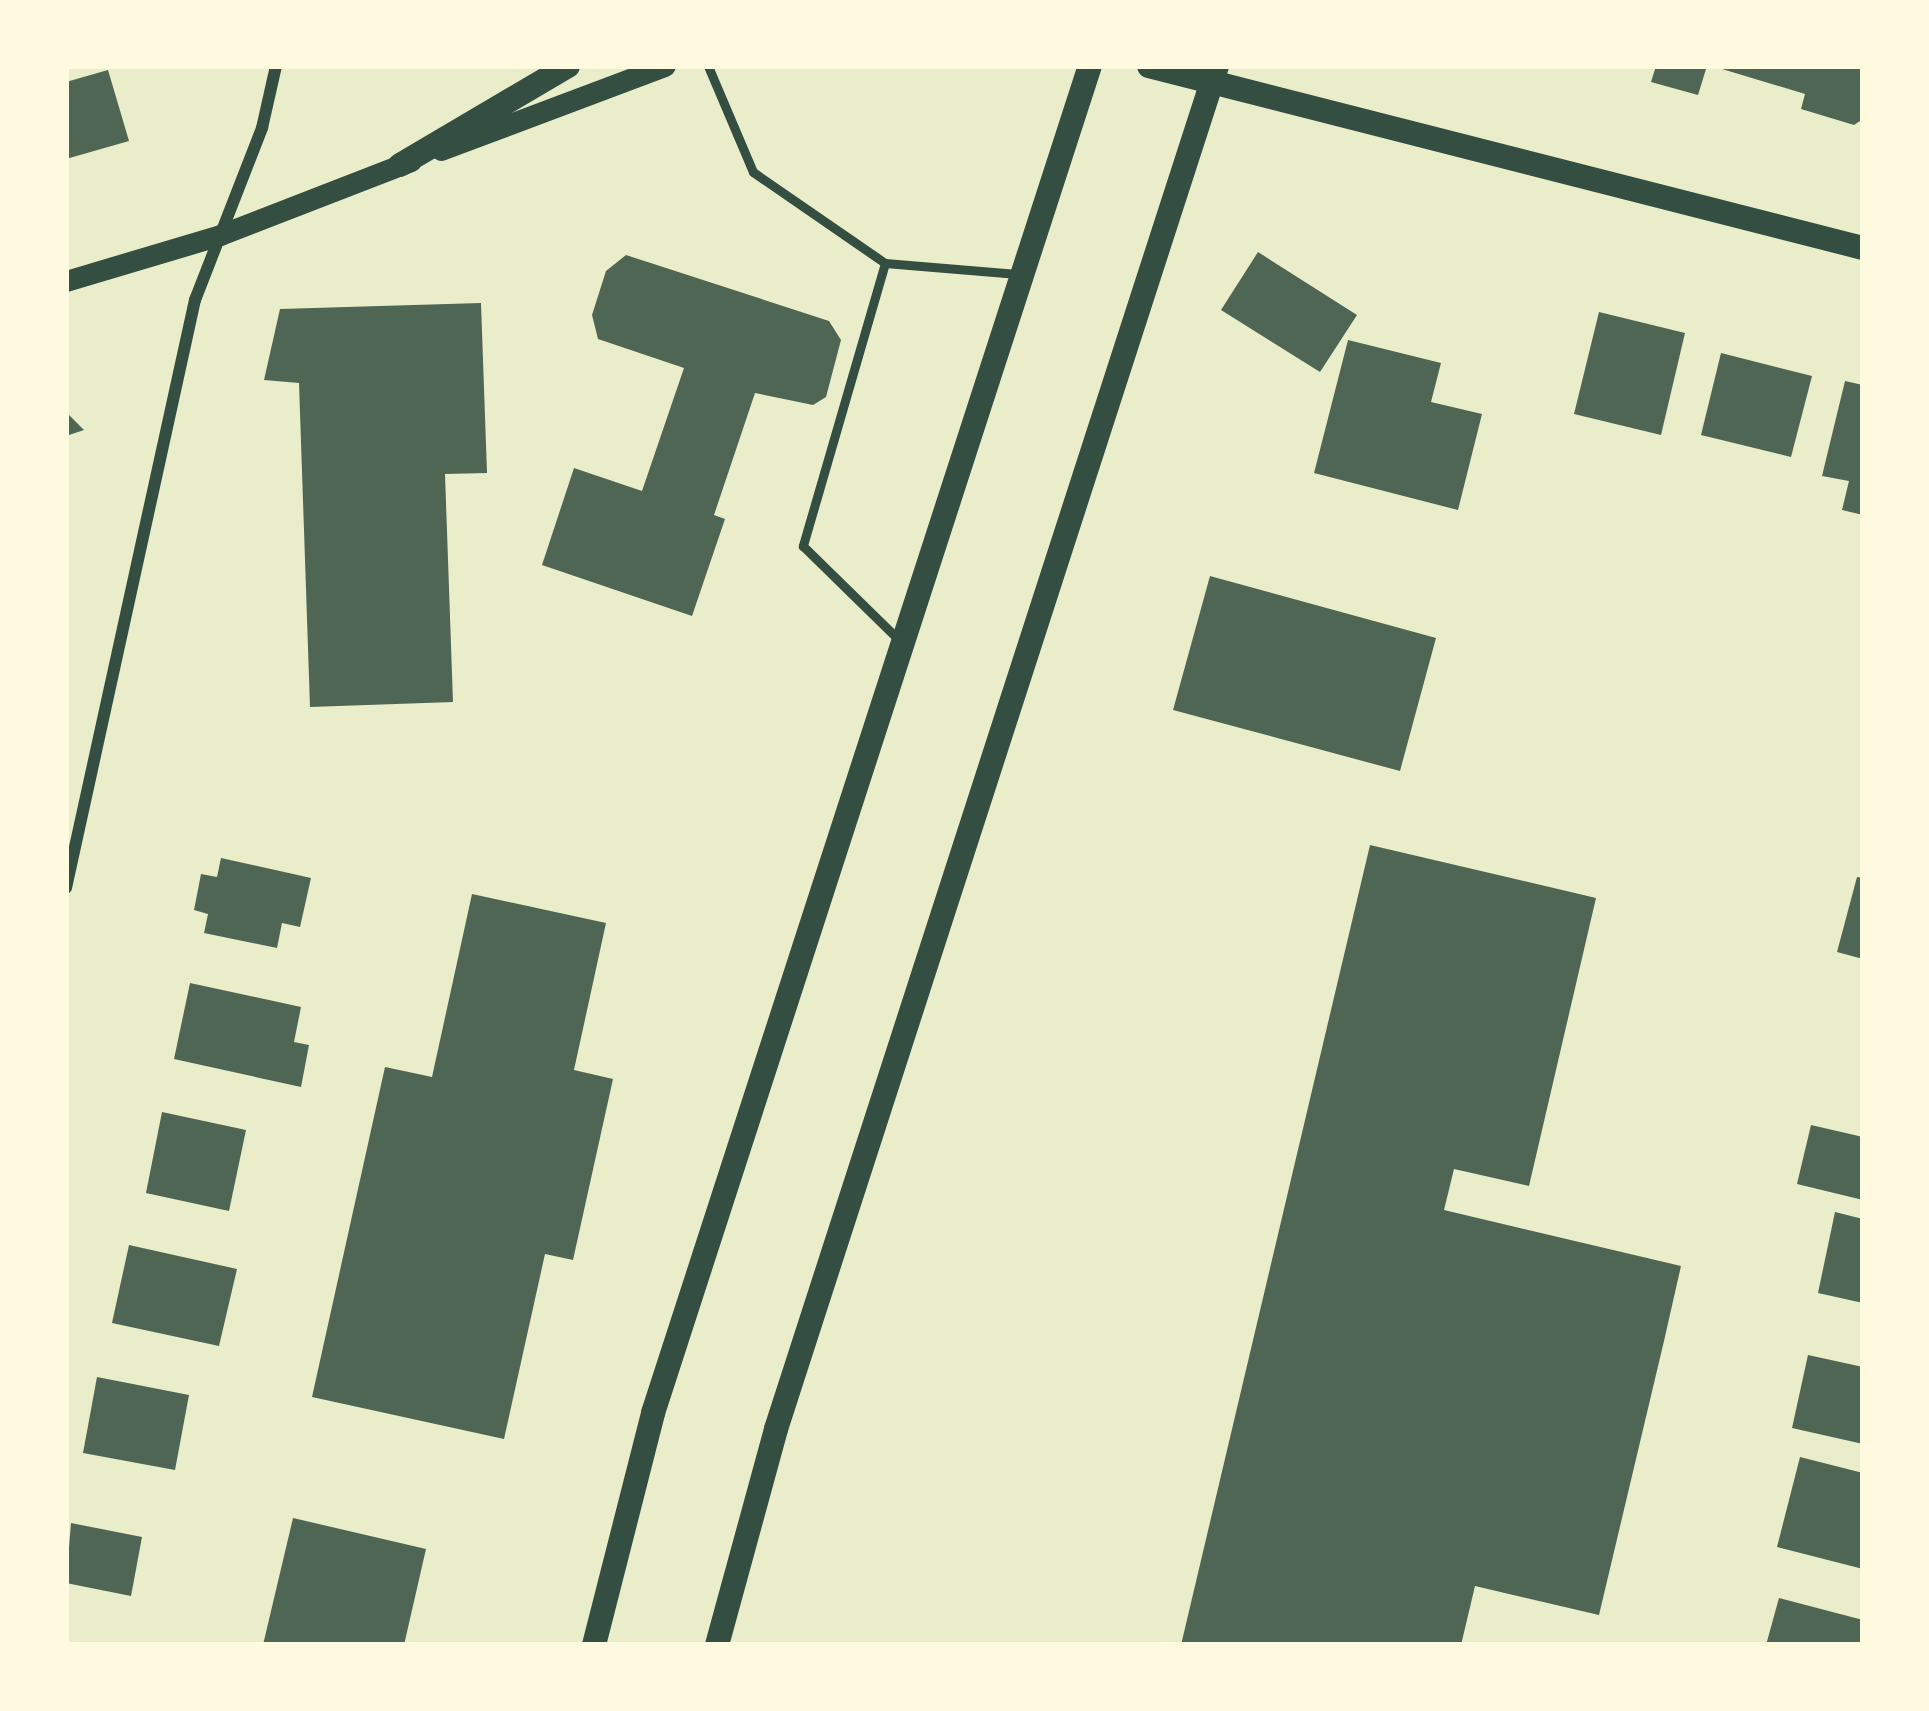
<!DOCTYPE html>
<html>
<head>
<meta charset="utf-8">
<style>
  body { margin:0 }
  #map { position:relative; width:1929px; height:1711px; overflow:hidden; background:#e9edc9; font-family:Karla,sans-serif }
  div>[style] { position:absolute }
  .building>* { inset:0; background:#4f6655 }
  .service>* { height:9px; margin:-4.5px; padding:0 4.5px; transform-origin:4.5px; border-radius:4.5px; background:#344e41 }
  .minor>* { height:12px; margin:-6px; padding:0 6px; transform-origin:6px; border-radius:6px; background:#344e41 }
  .tertiary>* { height:21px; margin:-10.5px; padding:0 10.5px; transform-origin:10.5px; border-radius:10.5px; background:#344e41 }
  .secondary>* { height:24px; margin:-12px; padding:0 12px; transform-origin:12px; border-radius:12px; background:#344e41 }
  span { translate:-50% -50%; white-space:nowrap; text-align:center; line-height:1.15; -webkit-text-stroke:12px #fefae0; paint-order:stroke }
  .frame { position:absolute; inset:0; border:69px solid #fefae0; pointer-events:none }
</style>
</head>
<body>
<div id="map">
  <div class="building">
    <div style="clip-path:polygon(1656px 66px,1707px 66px,1698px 95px,1651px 82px)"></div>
    <div style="clip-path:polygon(1712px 66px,1863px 66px,1863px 119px,1854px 125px,1801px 109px,1805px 94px)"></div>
    <div style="clip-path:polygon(108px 70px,129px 141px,66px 159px,66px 82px)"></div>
    <div style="clip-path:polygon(1258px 252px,1357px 315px,1320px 372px,1221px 310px)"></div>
    <div style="clip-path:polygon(626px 255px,829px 321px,841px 340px,826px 397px,813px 405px,755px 393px,714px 515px,725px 519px,692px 616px,542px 565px,574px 468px,642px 491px,684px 368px,598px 339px,592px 315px,606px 271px)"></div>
    <div style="clip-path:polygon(481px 303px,487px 473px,445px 474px,453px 702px,310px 707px,299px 383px,264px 380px,280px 309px)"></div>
    <div style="clip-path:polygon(1599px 312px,1685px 333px,1661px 435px,1574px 414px)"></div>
    <div style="clip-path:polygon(1348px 340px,1441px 363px,1431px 402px,1482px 414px,1458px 510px,1314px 473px)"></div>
    <div style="clip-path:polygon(1721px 353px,1812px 376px,1791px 457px,1701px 435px)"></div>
    <div style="clip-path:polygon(1845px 381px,1863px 385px,1863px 515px,1842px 510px,1849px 481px,1822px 476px)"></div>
    <div style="clip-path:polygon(66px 412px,84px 430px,66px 436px)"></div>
    <div style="clip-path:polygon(1210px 576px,1436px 638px,1400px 771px,1173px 710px)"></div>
    <div style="clip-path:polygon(1370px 845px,1596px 898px,1529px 1186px,1454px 1169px,1444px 1210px,1681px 1266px,1664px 1341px,1599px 1615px,1475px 1586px,1461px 1645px,1181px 1645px)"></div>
    <div style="clip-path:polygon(221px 858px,311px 878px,300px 927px,282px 923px,277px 948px,204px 933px,208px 914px,194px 910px,201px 874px,217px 877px)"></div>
    <div style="clip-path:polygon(1857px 877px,1863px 878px,1863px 959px,1837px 952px)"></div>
    <div style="clip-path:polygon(472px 894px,606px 923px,574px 1070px,613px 1079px,573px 1260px,545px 1254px,504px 1439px,312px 1397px,385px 1067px,432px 1077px)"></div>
    <div style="clip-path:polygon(190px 983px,301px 1007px,294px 1042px,309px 1045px,301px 1087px,174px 1059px)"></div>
    <div style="clip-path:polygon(162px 1112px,246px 1130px,229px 1211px,146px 1193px)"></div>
    <div style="clip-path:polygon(1811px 1125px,1863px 1137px,1863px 1200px,1797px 1184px)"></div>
    <div style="clip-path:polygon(1835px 1212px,1863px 1219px,1863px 1303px,1818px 1293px)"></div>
    <div style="clip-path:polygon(129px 1245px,237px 1269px,219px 1346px,112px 1323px)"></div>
    <div style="clip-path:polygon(1808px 1355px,1863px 1367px,1863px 1444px,1792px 1428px)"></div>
    <div style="clip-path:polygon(97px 1377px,189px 1395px,175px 1470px,83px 1453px)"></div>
    <div style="clip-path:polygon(1800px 1457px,1863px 1473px,1863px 1569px,1777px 1547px)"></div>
    <div style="clip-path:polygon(293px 1518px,426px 1549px,404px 1645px,263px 1645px)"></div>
    <div style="clip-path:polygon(71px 1523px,142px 1537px,131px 1596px,66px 1583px)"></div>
    <div style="clip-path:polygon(1779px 1598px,1863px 1620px,1863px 1645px,1766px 1645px)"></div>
  </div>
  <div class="service">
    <div style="left:708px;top:66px;width:115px;rotate:67deg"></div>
    <div style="left:753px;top:172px;width:160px;rotate:34.6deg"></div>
    <div style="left:885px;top:263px;width:133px;rotate:4.7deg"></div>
    <div style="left:885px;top:263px;width:295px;rotate:106.2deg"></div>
    <div style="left:803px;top:546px;width:134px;rotate:44.4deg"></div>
  </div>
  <div class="minor">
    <div style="left:66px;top:888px;width:602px;rotate:-77.63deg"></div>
    <div style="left:195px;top:300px;width:185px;rotate:-68.7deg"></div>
    <div style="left:262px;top:128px;width:64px;rotate:-77.3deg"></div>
  </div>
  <div class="tertiary">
    <div style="left:441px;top:150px;width:239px;rotate:-20.6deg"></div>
    <div style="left:66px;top:281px;width:161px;rotate:-16.6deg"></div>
    <div style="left:220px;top:235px;width:205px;rotate:-21.2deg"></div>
  </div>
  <div class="secondary">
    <div style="left:1149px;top:66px;width:737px;rotate:14.3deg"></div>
    <div style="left:400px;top:165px;width:195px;rotate:-30.5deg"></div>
    <div style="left:594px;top:1645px;width:239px;rotate:-75.7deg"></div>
    <div style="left:653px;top:1413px;width:1416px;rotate:-72.03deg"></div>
    <div style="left:717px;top:1645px;width:224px;rotate:-74.7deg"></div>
    <div style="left:776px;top:1429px;width:1433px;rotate:-72.07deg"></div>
  </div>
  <div class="frame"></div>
</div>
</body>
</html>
